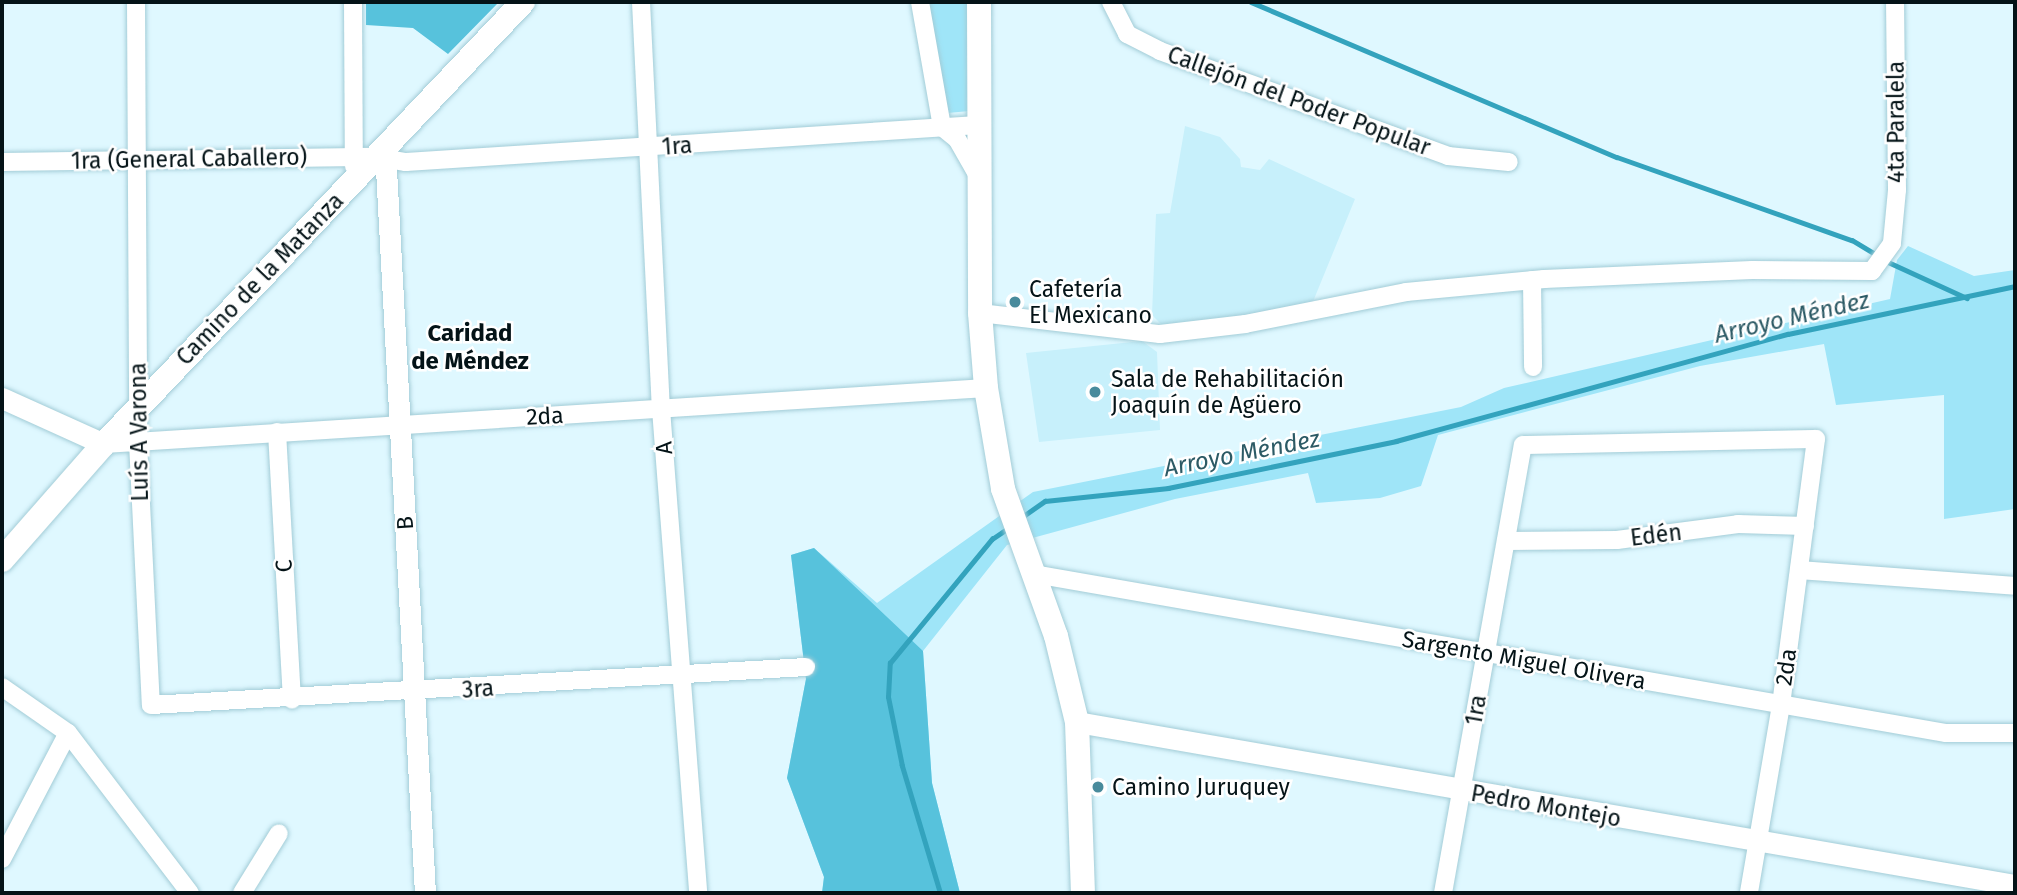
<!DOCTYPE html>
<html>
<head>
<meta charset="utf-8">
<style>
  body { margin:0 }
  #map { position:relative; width:2017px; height:895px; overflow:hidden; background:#dff8ff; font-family:"Fira Sans",sans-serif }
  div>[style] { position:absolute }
  .built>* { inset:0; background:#c7f0fb }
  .green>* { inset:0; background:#9fe5f8 }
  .forest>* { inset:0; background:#57c2dc }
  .stream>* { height:4.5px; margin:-2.25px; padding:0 2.25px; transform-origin:2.25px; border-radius:2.25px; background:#33a3bd }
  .roads { filter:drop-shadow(0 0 2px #a2ccd7) drop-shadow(0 0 2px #a2ccd7) }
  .minor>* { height:18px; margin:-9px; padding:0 9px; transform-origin:9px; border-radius:9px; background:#fff }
  .tertiary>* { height:21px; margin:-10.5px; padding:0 10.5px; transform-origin:10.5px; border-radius:10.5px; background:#fff }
  .secondary>* { height:24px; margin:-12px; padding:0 12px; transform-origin:12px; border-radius:12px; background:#fff }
  .dots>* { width:19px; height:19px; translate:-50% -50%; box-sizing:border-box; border:4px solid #fff; border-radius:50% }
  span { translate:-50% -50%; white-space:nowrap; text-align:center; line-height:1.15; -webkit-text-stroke:5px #fff; paint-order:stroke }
  .street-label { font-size:23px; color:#041317 }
  .poi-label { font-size:23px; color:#041317 }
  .left { translate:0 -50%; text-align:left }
  .water-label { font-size:24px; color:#2c5a65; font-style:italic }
  .neighbourhood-label { font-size:24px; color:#041317; font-weight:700 }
  .frame { position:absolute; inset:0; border:4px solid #041317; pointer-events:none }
</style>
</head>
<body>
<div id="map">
  <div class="built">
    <div style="clip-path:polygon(1185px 126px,1220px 137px,1240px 159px,1241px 167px,1260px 170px,1269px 159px,1355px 199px,1312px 304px,1165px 328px,1152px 315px,1156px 214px,1170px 213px)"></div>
    <div style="clip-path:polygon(1142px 341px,1157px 352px,1160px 430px,1039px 442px,1026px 353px)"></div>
  </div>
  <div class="green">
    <div style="clip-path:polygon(929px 2px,971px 2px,970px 111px,947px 113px)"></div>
    <div style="clip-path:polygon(1908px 246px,1974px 276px,2015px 270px,2015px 509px,1944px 519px,1944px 395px,1836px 405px,1824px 344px,1700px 366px,1438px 435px,1421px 486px,1380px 498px,1316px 503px,1308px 473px,1175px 499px,1007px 545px,923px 651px,932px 783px,960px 893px,822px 893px,824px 877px,787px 778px,806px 679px,791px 555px,814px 548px,877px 603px,1033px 492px,1461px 407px,1504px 388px,1890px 299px,1897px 260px)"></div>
  </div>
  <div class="forest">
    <div style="clip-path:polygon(366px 2px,499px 2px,448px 54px,413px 28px,366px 25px)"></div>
    <div style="clip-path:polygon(814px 548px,923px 651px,932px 783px,960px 893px,822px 893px,824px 877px,787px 778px,806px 679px,791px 555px)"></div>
  </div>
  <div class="stream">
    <div style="left:1251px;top:2px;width:397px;rotate:23deg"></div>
    <div style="left:1617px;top:157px;width:249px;rotate:19.5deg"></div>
    <div style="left:1852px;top:240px;width:31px;rotate:31deg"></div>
    <div style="left:1886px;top:261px;width:89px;rotate:24.6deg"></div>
    <div style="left:1022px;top:517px;width:28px;rotate:-35deg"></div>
    <div style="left:1045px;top:501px;width:124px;rotate:-6deg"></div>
    <div style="left:1168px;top:488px;width:233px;rotate:-11.6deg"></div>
    <div style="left:1396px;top:441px;width:406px;rotate:-15.3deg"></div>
    <div style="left:1788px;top:334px;width:232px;rotate:-11.9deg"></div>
    <div style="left:940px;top:893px;width:133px;rotate:-106.7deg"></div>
    <div style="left:902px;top:766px;width:70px;rotate:-101.5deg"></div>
    <div style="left:888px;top:697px;width:34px;rotate:-87deg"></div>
    <div style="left:890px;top:663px;width:161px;rotate:-50.6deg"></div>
    <div style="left:992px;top:539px;width:22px;rotate:-34deg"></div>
  </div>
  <div class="roads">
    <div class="minor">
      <div style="left:136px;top:2px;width:440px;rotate:89.7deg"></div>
      <div style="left:138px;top:442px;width:263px;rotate:87.2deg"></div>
      <div style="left:151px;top:705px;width:656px;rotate:-3.32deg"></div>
      <div style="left:353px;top:2px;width:164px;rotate:89.7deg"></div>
      <div style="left:641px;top:2px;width:407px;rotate:87.2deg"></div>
      <div style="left:661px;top:409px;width:485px;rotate:85.6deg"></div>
      <div style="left:920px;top:2px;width:127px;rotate:80deg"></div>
      <div style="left:942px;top:127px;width:19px;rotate:39deg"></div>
      <div style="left:957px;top:139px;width:43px;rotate:60.4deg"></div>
      <div style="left:1111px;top:2px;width:36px;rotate:63deg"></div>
      <div style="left:1127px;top:34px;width:37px;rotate:27deg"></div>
      <div style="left:1160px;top:51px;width:307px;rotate:20deg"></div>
      <div style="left:1448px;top:156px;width:61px;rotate:5.6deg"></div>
      <div style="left:2px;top:162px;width:375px;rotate:-0.8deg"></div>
      <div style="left:377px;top:157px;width:29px;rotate:10deg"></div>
      <div style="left:406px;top:162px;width:573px;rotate:-3.7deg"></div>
      <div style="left:1532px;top:280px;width:87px;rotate:89.3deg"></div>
      <div style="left:980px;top:313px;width:181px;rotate:6.7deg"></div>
      <div style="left:1160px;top:334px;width:86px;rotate:-6.7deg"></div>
      <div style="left:1245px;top:324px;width:164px;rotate:-11.2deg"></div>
      <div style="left:1406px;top:292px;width:139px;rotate:-5.4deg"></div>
      <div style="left:1544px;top:279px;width:208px;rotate:-2.5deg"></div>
      <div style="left:1752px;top:270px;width:120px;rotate:0.5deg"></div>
      <div style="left:1872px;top:271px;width:34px;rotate:-54deg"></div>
      <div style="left:1892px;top:243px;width:53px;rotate:-84.6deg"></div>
      <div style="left:1897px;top:190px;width:188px;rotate:-90.6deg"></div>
      <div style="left:277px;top:432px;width:268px;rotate:86.8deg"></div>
      <div style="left:104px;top:444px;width:884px;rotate:-3.63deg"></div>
      <div style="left:1506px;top:541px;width:111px;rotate:-0.5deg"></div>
      <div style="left:1617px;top:540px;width:122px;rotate:-7.5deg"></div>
      <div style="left:1738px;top:524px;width:67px;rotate:1.7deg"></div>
      <div style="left:1799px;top:570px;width:217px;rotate:4.2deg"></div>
      <div style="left:1034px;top:574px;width:926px;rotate:9.89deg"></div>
      <div style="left:1946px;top:733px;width:69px"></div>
      <div style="left:2px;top:687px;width:80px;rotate:34.9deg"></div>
      <div style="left:68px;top:733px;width:201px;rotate:52.7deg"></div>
      <div style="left:2px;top:859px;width:142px;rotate:-62.4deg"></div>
      <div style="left:242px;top:893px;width:70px;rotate:-58.3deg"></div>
      <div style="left:1443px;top:893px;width:455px;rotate:-79.9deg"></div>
      <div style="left:1523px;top:445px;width:293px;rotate:-1.2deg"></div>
      <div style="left:1816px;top:439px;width:268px;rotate:97.5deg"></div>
      <div style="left:1781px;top:705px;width:191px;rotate:99.7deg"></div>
    </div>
    <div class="tertiary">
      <div style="left:377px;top:157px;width:15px;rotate:53deg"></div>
      <div style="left:386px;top:169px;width:725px;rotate:86.92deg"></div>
      <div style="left:2px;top:398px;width:112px;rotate:24.3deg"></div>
      <div style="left:1077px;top:722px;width:952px;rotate:9.86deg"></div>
    </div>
    <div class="secondary">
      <div style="left:979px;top:2px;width:311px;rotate:89.8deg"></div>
      <div style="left:980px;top:313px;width:75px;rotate:85.4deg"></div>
      <div style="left:986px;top:388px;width:102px;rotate:80.4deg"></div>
      <div style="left:1003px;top:489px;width:156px;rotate:70.2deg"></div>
      <div style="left:1056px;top:636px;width:89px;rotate:76.3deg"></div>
      <div style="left:1077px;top:722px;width:171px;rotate:88deg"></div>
      <div style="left:2px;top:560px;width:154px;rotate:-48.7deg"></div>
      <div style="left:104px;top:444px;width:609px;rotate:-46.53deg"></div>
    </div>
  </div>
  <div class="dots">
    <div style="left:1015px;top:302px;background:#498b9c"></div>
    <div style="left:1095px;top:392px;background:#498b9c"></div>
    <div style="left:1098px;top:787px;background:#498b9c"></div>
  </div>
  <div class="street-label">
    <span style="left:1299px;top:101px;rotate:20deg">Callejón del Poder Popular</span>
    <span style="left:1896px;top:122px;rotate:-90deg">4ta Paralela</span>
    <span style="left:677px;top:146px;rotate:-4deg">1ra</span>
    <span style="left:189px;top:159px;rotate:-1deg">1ra (General Caballero)</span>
    <span style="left:260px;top:279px;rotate:-46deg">Camino de la Matanza</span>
    <span style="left:545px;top:416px;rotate:-3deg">2da</span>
    <span style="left:139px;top:432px;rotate:-91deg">Luís A Varona</span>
    <span style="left:664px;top:448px;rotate:-94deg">A</span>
    <span style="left:405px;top:523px;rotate:-94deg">B</span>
    <span style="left:1656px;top:535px;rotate:-7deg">Edén</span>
    <span style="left:284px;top:566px;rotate:-93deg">C</span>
    <span style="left:1524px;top:660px;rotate:10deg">Sargento Miguel Olivera</span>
    <span style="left:1786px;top:667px;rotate:-82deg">2da</span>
    <span style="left:478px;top:689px;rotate:-4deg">3ra</span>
    <span style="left:1476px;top:710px;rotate:-80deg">1ra</span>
    <span style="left:1546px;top:806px;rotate:10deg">Pedro Montejo</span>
  </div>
  <div class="poi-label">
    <span class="left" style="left:1029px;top:302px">Cafetería<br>El Mexicano</span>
    <span class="left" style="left:1111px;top:392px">Sala de Rehabilitación<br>Joaquín de Agüero</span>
    <span class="left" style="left:1112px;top:787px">Camino Juruquey</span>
  </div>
  <div class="water-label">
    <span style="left:1792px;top:318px;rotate:-13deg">Arroyo Méndez</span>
    <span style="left:1242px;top:454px;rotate:-11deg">Arroyo Méndez</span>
  </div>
  <div class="neighbourhood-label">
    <span style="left:470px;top:348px">Caridad<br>de Méndez</span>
  </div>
  <div class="frame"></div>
</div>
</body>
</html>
